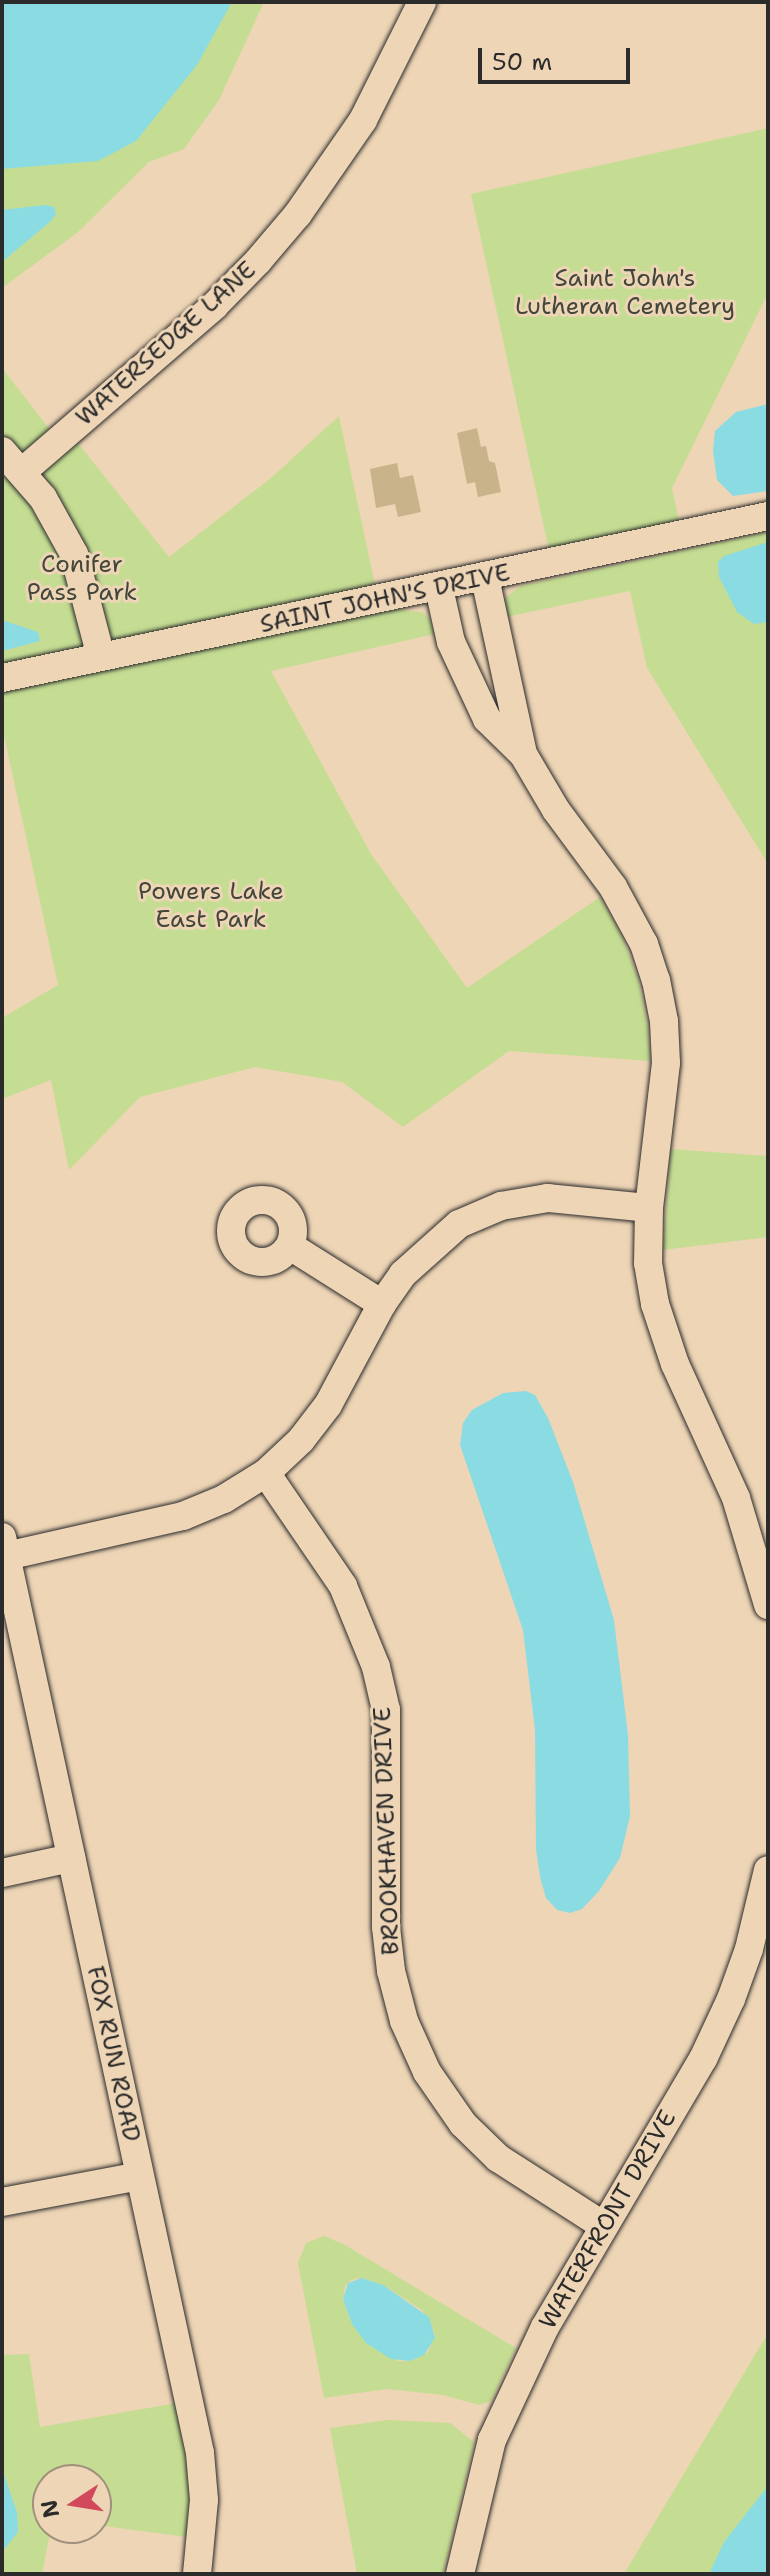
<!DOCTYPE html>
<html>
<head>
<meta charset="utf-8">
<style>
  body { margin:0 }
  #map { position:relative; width:770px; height:2576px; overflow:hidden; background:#eed5b6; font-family:"Shantell Sans",sans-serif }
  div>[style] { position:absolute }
  .green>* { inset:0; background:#c5dd93 }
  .water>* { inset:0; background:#8adce2 }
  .building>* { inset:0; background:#c8b38a }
  .roads { filter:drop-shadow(0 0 2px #2b2b2b) drop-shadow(0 0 2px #2b2b2b) }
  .minor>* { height:28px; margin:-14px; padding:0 14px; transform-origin:14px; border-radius:14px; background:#eed5b6 }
  .minor>.ring { margin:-14px; padding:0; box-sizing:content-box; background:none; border:28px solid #eed5b6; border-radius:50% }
  span { translate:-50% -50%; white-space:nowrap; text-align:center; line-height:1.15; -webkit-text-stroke:6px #eed5b6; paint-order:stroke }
  .park-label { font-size:24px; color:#42463b }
  .street-label { font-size:24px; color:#2b2b2b }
  .frame { position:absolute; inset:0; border:4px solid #2b2b2b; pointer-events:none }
  .north { position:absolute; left:32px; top:2464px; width:80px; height:80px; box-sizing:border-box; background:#eed5b6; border:2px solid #a0917e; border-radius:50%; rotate:258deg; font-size:22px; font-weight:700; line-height:32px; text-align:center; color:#2b2b2b }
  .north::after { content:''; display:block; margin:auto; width:28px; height:36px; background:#d1495b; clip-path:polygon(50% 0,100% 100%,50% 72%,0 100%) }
  .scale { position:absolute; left:478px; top:48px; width:152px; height:36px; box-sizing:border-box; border:4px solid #2b2b2b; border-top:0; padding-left:10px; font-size:24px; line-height:28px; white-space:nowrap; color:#2b2b2b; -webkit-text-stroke:6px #eed5b6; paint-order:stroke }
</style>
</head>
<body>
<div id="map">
  <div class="green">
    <div style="clip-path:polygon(2px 2px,264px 2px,219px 100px,184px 149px,149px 162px,78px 232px,2px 288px)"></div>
    <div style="clip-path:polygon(768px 128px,768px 293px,672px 488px,682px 535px,552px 564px,471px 194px)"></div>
    <div style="clip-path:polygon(2px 368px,58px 440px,69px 432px,169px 557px,271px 478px,339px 416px,378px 599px,407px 611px,422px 612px,429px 618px,435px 634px,271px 671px,371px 854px,467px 988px,600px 897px,622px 936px,638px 978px,648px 1028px,650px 1061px,509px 1051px,403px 1127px,342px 1082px,255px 1067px,140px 1097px,69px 1170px,51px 1080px,2px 1099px,2px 1018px,58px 985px,2px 726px)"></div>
    <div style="clip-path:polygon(768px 532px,768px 864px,647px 668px,630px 591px,505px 617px,504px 599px,520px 586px)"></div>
    <div style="clip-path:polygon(671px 1149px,768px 1156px,768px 1237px,663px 1250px)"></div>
    <div style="clip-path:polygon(evenodd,324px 2236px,345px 2245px,516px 2348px,491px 2401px,479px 2405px,443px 2395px,387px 2389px,324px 2398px,298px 2263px,306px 2243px,324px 2236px,362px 2278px,383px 2285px,422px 2310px,435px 2334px,428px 2352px,410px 2361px,398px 2361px,352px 2324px,343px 2299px,345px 2286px,351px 2280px,362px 2278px)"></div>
    <div style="clip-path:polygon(768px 2333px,768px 2574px,624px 2574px)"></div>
    <div style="clip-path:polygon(29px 2354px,40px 2427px,188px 2401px,202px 2539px,96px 2525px,96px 2480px,48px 2480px,48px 2528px,51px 2528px,42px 2574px,2px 2574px,2px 2355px)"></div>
    <div style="clip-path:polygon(388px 2420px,450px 2423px,474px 2442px,443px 2574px,357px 2574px,330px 2428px)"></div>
  </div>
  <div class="water">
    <div style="clip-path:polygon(2px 2px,232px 2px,197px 65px,136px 141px,98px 161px,2px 169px)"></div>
    <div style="clip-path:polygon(45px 205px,54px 207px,56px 214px,51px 221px,2px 262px,2px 210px)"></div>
    <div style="clip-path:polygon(768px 404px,768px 491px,733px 496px,717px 480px,713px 451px,715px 431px,736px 412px)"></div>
    <div style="clip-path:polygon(768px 542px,768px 622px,754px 624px,737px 612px,719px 577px,718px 562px,724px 556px)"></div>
    <div style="clip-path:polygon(2px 620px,38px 632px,40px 641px,2px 651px)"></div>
    <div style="clip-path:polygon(526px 1391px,535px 1395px,548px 1418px,573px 1482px,614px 1620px,628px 1735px,630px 1816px,620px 1858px,599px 1891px,582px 1909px,570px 1913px,557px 1910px,546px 1898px,540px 1877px,536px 1850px,535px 1730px,523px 1630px,460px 1445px,463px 1423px,472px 1410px,503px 1393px)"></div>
    <div style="clip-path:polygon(362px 2278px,383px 2285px,429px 2317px,435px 2338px,424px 2355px,410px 2361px,391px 2359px,366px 2343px,352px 2324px,343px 2299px,348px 2283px)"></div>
    <div style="clip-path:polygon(2px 2469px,17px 2512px,18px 2532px,2px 2552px)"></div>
    <div style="clip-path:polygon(768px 2486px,768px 2574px,709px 2574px,724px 2542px)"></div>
  </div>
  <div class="building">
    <div style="clip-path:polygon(477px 428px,481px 447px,486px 446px,489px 461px,495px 463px,501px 492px,478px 497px,475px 482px,467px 484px,457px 433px)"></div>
    <div style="clip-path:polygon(397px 463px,400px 478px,413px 475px,421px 512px,398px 517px,395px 504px,376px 508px,370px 469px)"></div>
  </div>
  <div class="roads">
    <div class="minor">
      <div style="left:2px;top:451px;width:62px;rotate:48.9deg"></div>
      <div style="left:43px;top:498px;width:64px;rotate:61deg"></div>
      <div style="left:74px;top:554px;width:106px;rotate:75.3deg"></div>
      <div style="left:22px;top:472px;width:254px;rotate:-40.8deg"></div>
      <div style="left:214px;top:306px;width:63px;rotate:-45.6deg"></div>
      <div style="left:258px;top:261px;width:62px;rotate:-49.6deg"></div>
      <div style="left:298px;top:214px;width:114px;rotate:-55.3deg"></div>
      <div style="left:363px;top:120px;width:132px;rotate:-63.4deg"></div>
      <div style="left:485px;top:578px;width:180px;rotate:77.8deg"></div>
      <div style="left:439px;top:588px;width:55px;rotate:77.5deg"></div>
      <div style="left:451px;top:642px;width:85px;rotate:64.9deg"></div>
      <div style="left:487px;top:719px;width:50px;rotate:44.2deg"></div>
      <div style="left:523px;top:754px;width:65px;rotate:59.5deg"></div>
      <div style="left:556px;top:810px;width:96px;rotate:53.5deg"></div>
      <div style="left:613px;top:887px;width:65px;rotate:61.5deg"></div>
      <div style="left:644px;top:944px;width:38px;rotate:72deg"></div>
      <div style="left:656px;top:980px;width:42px;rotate:79deg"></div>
      <div style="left:664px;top:1021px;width:42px;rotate:87.3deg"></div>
      <div style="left:666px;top:1063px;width:146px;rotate:96.7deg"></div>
      <div style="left:649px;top:1208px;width:55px;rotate:91deg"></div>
      <div style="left:648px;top:1263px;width:42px;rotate:80.3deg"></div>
      <div style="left:655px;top:1304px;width:63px;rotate:71.6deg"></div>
      <div style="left:675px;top:1364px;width:147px;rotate:65.5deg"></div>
      <div style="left:736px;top:1498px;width:112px;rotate:73.3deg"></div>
      <div style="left:2px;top:678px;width:783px;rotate:-11.94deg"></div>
      <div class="ring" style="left:231px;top:1200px;width:34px;height:34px"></div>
      <div style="left:290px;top:1246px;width:109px;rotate:32.2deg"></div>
      <div style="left:266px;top:1473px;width:137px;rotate:55.7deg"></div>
      <div style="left:343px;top:1586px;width:87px;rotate:67.8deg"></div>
      <div style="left:376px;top:1667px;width:44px;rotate:76.9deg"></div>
      <div style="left:386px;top:1710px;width:217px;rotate:90deg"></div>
      <div style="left:386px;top:1927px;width:44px;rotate:83.5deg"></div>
      <div style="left:391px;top:1971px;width:52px;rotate:75.4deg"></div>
      <div style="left:404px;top:2021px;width:56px;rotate:65.7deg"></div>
      <div style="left:427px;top:2072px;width:63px;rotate:55.3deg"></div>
      <div style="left:463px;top:2124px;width:49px;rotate:44.2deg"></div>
      <div style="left:498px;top:2158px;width:126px;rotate:32.7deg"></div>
      <div style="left:2px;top:1537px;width:937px;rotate:77.8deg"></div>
      <div style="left:200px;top:2453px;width:47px;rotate:85.1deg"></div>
      <div style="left:204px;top:2500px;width:74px;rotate:95.4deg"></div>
      <div style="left:2px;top:1557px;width:186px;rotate:-12.8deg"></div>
      <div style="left:183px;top:1516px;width:44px;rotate:-22.5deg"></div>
      <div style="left:224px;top:1499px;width:49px;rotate:-31.8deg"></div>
      <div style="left:266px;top:1473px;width:48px;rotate:-43.3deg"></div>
      <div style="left:301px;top:1440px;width:44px;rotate:-52.4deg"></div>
      <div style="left:328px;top:1405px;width:115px;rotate:-61.9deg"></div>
      <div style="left:382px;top:1304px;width:37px;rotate:-55deg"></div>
      <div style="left:403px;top:1274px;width:75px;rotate:-41.8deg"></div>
      <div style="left:459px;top:1224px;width:46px;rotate:-23.2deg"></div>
      <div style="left:501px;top:1206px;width:48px;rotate:-9.7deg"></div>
      <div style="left:548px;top:1198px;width:101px;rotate:5.7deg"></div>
      <div style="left:2px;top:1873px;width:71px;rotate:-12.3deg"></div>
      <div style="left:2px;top:2202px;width:139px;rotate:-10.7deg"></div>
      <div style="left:460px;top:2574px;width:138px;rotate:-76.6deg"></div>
      <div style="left:492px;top:2440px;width:125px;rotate:-64.9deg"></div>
      <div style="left:545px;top:2327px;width:311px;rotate:-59.5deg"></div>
      <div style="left:703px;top:2059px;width:66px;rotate:-65deg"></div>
      <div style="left:731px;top:1999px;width:53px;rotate:-70.2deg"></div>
      <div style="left:749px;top:1949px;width:81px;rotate:-76.5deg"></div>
    </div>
  </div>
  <div class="park-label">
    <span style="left:625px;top:293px">Saint John's<br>Lutheran Cemetery</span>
    <span style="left:82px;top:579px">Conifer<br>Pass Park</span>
    <span style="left:211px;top:906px">Powers Lake<br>East Park</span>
  </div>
  <div class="street-label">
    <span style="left:166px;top:344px;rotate:-42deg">WATERSEDGE LANE</span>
    <span style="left:385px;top:599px;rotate:-12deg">SAINT JOHN'S DRIVE</span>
    <span style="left:387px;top:1831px;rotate:-92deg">BROOKHAVEN DRIVE</span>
    <span style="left:113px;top:2054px;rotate:78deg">FOX RUN ROAD</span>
    <span style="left:608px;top:2220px;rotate:-60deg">WATERFRONT DRIVE</span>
  </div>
  <div class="frame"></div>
  <div class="north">N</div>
  <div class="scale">50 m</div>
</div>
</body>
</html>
